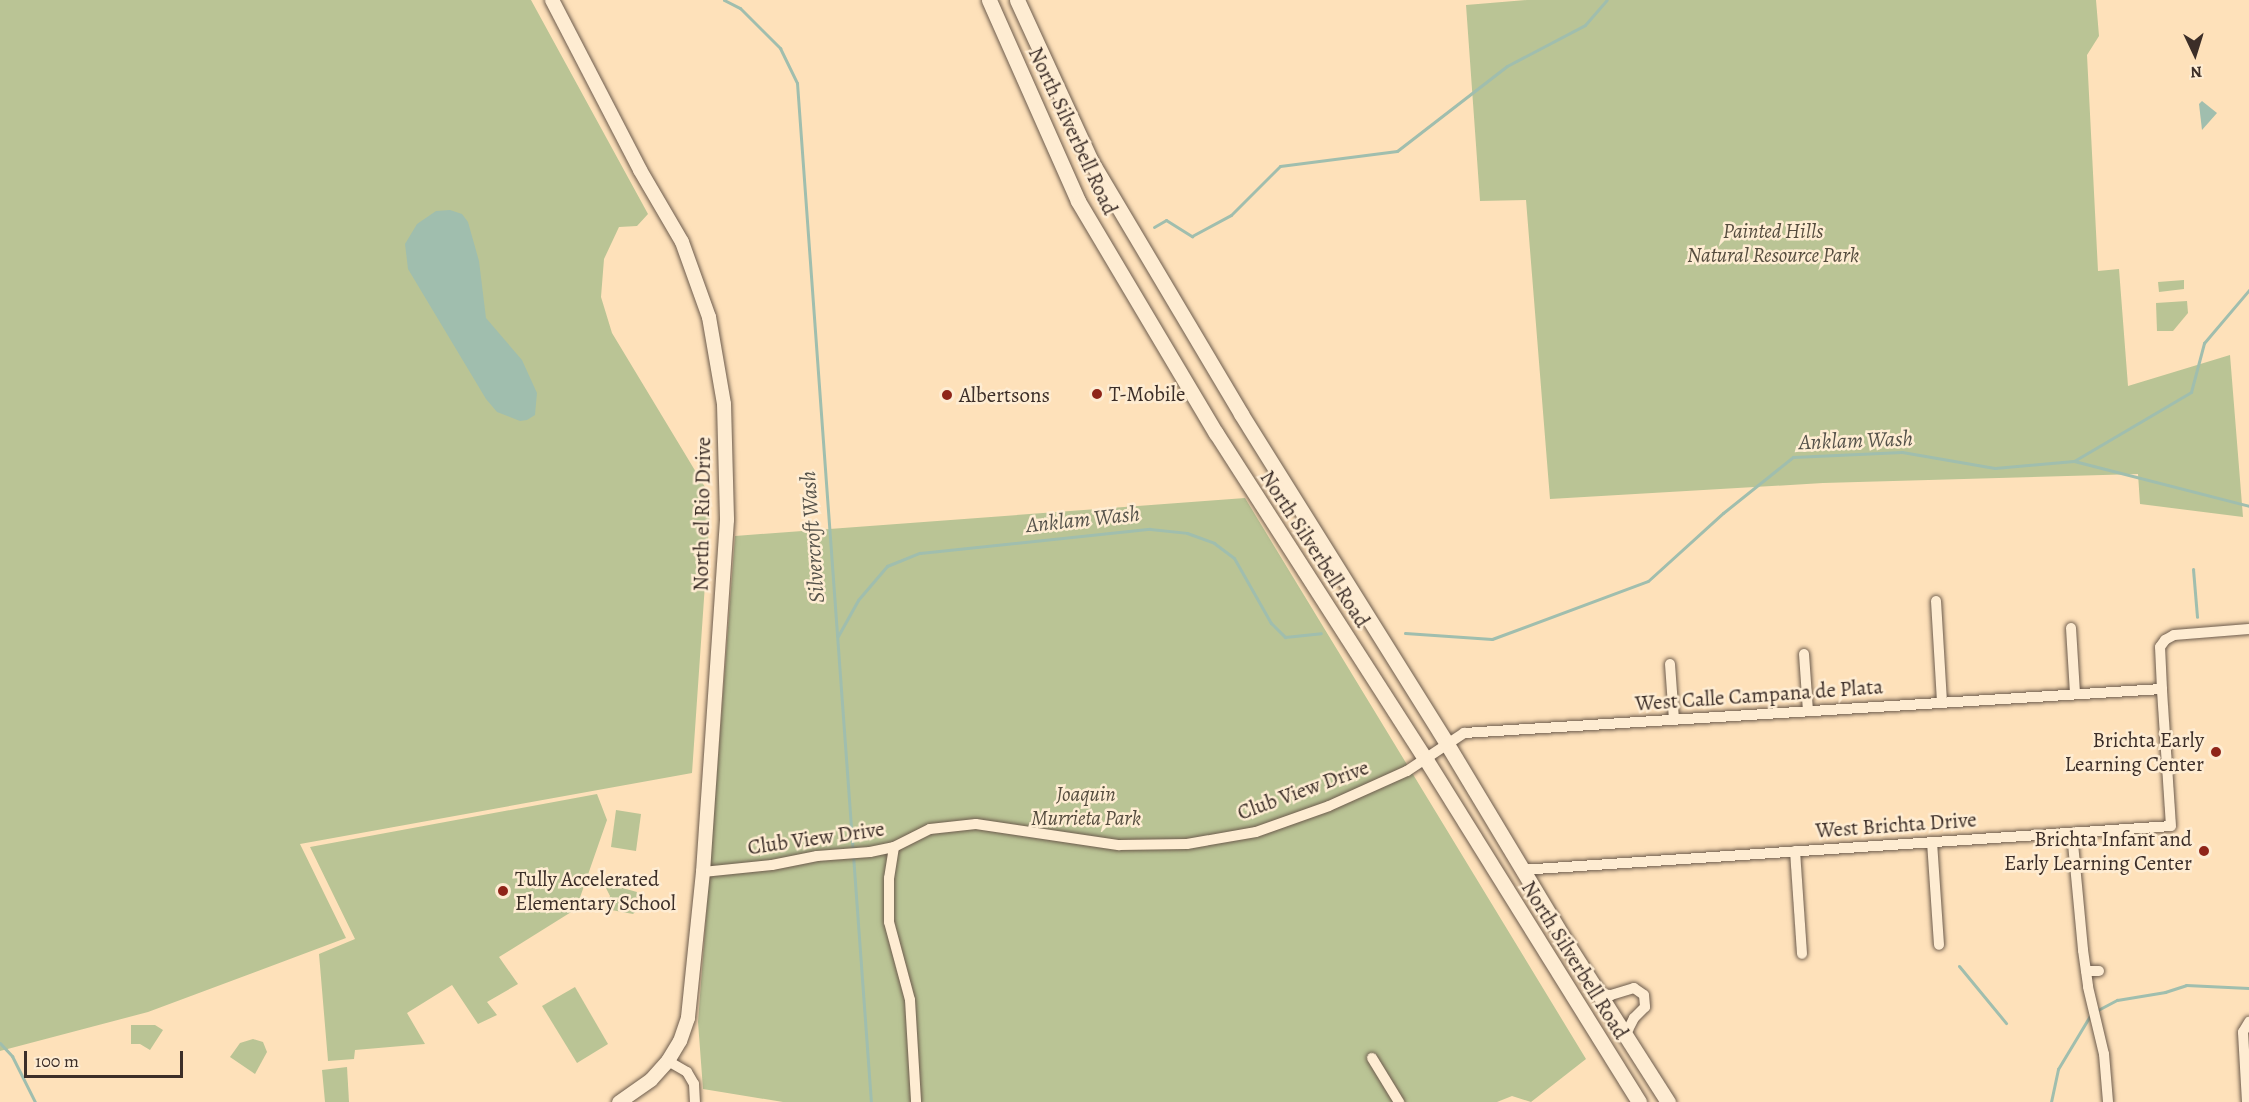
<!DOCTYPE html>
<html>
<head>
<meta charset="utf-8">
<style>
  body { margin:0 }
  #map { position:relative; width:2249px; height:1102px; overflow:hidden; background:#fee1ba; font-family:Alegreya,serif }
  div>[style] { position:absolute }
  .green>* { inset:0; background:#bac495 }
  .water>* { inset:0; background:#a0beae }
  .stream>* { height:3px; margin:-1.5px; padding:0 1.5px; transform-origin:1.5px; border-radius:1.5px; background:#a0beae }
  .roads { filter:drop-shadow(0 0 2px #6c5b4c) drop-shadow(0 0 2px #6c5b4c) }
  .minor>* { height:10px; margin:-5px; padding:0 5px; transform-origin:5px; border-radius:5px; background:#feecd2 }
  .tertiary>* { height:14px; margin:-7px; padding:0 7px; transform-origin:7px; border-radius:7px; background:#feecd2 }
  .secondary>* { height:15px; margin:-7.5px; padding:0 7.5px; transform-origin:7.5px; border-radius:7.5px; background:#feecd2 }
  .dots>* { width:16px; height:16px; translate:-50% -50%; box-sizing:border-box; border:3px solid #feecd2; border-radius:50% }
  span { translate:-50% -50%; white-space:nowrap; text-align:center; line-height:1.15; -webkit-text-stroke:5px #feecd2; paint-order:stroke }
  .street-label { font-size:21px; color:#3c2e28 }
  .park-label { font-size:21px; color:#554c3e; font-style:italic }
  .poi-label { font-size:21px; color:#3c2e28 }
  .left { translate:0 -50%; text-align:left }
  .right { translate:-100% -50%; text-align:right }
  .water-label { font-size:22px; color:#55524a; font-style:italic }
  .north { position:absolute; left:2165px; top:24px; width:60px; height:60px; -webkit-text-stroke:4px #feecd2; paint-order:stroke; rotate:176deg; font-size:16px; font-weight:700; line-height:24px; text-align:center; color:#3c2e28 }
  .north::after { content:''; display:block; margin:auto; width:21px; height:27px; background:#3c2e28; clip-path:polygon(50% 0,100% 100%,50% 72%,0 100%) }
  .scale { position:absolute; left:24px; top:1051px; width:159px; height:27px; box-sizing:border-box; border:3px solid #3c2e28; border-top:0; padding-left:8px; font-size:18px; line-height:21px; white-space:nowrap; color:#3c2e28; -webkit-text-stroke:4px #feecd2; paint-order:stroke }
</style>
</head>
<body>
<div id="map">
  <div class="green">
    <div style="clip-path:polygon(0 0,531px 0,648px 214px,637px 226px,619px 227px,604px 259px,601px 297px,612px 333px,711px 497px,692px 773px,300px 844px,346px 938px,148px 1012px,0 1051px)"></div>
    <div style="clip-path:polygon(1527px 0,2096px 0,2099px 36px,2087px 55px,2098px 271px,2119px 269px,2128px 386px,2230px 355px,2243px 517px,2140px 504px,2138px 474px,1823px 483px,1550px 499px,1526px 200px,1480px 201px,1466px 5px)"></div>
    <div style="clip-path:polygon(2184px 280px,2184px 289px,2159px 292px,2158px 282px)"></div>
    <div style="clip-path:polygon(2187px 301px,2188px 313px,2173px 331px,2157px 331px,2156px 303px)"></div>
    <div style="clip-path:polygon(1245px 498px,1586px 1059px,1531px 1102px,1512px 1096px,1497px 1102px,783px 1102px,703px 1089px,698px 1022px,735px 536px)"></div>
    <div style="clip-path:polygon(597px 794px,607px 820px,576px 909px,499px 957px,518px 984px,487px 1002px,497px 1015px,478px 1024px,452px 985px,407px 1013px,425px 1044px,355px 1050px,354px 1059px,328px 1061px,319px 954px,355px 939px,310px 847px)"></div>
    <div style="clip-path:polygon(616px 810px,641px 814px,636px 851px,611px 847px)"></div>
    <div style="clip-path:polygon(610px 881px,619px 887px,637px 892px,636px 911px,633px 914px,606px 909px,610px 896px,605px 886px)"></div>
    <div style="clip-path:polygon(575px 987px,608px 1044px,577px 1063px,542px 1006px)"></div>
    <div style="clip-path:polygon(131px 1025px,155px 1025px,163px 1030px,150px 1050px,140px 1044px,131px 1044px)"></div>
    <div style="clip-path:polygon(253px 1039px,263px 1042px,267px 1052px,255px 1074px,230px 1057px,240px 1043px)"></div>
    <div style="clip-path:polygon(347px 1067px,349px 1102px,325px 1102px,322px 1070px)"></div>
  </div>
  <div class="water">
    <div style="clip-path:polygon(2202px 101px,2217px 113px,2202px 130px,2199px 104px)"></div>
    <div style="clip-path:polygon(450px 210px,462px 214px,468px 222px,479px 261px,486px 318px,522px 360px,537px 393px,535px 415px,527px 420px,520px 421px,497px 412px,486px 399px,408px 269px,405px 244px,417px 224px,436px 211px)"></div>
  </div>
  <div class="stream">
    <div style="left:724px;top:0;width:18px;rotate:27deg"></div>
    <div style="left:740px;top:8px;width:57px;rotate:45deg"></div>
    <div style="left:780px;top:48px;width:39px;rotate:64deg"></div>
    <div style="left:797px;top:83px;width:1022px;rotate:85.85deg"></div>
    <div style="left:1154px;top:227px;width:14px;rotate:-30deg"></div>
    <div style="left:1166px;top:220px;width:31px;rotate:32deg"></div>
    <div style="left:1192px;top:236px;width:44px;rotate:-28.3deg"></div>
    <div style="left:1231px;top:215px;width:69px;rotate:-45deg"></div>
    <div style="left:1280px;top:166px;width:118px;rotate:-7.3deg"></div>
    <div style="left:1397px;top:151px;width:139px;rotate:-37.7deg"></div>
    <div style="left:1507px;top:66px;width:88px;rotate:-27.7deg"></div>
    <div style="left:1585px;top:25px;width:33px;rotate:-49deg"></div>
    <div style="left:2074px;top:461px;width:136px;rotate:-30.5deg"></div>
    <div style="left:2191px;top:392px;width:51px;rotate:-75.1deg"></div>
    <div style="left:2204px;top:343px;width:70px;rotate:-49.7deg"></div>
    <div style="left:2193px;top:569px;width:48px;rotate:85.2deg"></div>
    <div style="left:1405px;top:633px;width:87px;rotate:3.9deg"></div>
    <div style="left:1492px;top:639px;width:166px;rotate:-20.4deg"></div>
    <div style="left:1648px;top:581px;width:101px;rotate:-42.2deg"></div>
    <div style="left:1723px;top:513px;width:90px;rotate:-38.7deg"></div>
    <div style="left:1793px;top:457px;width:109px;rotate:-2.6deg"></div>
    <div style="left:1902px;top:452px;width:94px;rotate:9.8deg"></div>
    <div style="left:1995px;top:468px;width:79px;rotate:-5.1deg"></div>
    <div style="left:2074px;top:461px;width:181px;rotate:14.4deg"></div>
    <div style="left:838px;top:636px;width:41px;rotate:-60.9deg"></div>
    <div style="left:858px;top:600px;width:45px;rotate:-49.5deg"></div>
    <div style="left:887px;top:566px;width:35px;rotate:-22deg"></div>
    <div style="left:920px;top:553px;width:231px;rotate:-6deg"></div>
    <div style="left:1150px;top:529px;width:37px;rotate:6deg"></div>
    <div style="left:1187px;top:533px;width:29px;rotate:20deg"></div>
    <div style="left:1214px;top:543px;width:25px;rotate:37deg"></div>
    <div style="left:1234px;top:558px;width:75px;rotate:60.4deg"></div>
    <div style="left:1271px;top:623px;width:20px;rotate:45deg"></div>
    <div style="left:1285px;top:637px;width:36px;rotate:-6deg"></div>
    <div style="left:1959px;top:966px;width:74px;rotate:50.5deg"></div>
    <div style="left:2096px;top:1011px;width:24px;rotate:-28deg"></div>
    <div style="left:2117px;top:1000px;width:49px;rotate:-9.5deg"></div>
    <div style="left:2165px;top:992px;width:22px;rotate:-18deg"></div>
    <div style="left:2186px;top:985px;width:63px;rotate:2.7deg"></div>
    <div style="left:0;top:1043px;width:18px;rotate:47deg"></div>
    <div style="left:12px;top:1056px;width:51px;rotate:63.4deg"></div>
    <div style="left:2051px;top:1102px;width:34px;rotate:-78deg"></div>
    <div style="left:2058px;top:1069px;width:64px;rotate:-59deg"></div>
  </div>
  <div class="roads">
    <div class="minor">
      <div style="left:1936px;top:601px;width:101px;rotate:86.6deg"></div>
      <div style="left:2071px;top:628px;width:65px;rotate:86.5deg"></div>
      <div style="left:1804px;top:654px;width:57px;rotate:86deg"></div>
      <div style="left:1670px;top:664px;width:56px;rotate:85.9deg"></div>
      <div style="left:2072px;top:833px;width:118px;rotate:84.6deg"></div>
      <div style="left:2083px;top:950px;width:37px;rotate:82deg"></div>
      <div style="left:2088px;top:987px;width:69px;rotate:76.6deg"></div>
      <div style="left:2104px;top:1054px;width:48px;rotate:85.2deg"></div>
      <div style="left:1932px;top:842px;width:103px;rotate:86.1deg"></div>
      <div style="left:894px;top:847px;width:31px;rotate:99deg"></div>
      <div style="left:889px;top:878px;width:44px;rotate:90deg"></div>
      <div style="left:889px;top:922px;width:81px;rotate:74.9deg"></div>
      <div style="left:910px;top:1000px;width:102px;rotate:86.6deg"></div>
      <div style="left:1795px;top:851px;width:103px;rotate:86.1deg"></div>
      <div style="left:1521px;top:870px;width:651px;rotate:-3.87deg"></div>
      <div style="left:2171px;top:826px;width:137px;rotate:-93.8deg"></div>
      <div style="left:703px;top:872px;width:69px;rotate:-5.8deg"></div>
      <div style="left:772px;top:865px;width:46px;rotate:-11.3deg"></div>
      <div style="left:817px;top:856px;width:53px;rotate:-4.3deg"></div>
      <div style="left:870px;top:852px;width:25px;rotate:-12deg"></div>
      <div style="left:894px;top:847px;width:40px;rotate:-26.6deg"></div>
      <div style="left:930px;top:829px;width:46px;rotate:-6.2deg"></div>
      <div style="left:976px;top:824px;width:145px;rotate:8.4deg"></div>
      <div style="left:1119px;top:845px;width:68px;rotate:-0.8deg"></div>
      <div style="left:1187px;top:844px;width:70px;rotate:-9.9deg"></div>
      <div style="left:1256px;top:832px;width:77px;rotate:-19.6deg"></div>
      <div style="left:1329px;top:806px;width:85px;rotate:-24.2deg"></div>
      <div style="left:1407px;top:771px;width:69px;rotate:-33.7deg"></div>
      <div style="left:1464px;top:733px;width:699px;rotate:-3.61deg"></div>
      <div style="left:2162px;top:689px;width:42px;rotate:-92.7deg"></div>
      <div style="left:2160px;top:647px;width:9px;rotate:-54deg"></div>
      <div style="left:2165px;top:640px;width:10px;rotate:-29deg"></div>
      <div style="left:2174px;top:635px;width:75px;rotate:-4.6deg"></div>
      <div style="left:2086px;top:971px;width:13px"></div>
      <div style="left:1599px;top:994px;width:12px;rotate:5deg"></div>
      <div style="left:1611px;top:995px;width:24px;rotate:-17deg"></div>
      <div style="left:1634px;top:988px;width:12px;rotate:35deg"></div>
      <div style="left:1644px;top:995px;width:12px;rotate:85deg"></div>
      <div style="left:1645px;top:1007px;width:16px;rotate:135deg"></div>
      <div style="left:1634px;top:1018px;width:20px;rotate:117deg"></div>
      <div style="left:1372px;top:1058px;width:52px;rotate:58.5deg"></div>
      <div style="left:668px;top:1061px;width:22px;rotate:30deg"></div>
      <div style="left:687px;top:1072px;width:14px;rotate:60deg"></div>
      <div style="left:694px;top:1084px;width:18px;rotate:87deg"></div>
      <div style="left:2247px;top:1102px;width:70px;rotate:-93.3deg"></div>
      <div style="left:2243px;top:1032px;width:12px;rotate:-59deg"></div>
    </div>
    <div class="tertiary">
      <div style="left:552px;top:0;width:191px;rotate:62.6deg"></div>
      <div style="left:640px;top:170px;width:83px;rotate:59.7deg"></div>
      <div style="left:682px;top:242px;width:80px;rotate:70.2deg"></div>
      <div style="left:709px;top:317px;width:88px;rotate:80.2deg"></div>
      <div style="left:724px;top:404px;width:116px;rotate:88.5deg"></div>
      <div style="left:727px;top:520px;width:353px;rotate:93.9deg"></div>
      <div style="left:703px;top:872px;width:147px;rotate:95.9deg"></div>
      <div style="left:688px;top:1018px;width:24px;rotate:109deg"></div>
      <div style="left:680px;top:1041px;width:23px;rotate:121deg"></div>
      <div style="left:668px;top:1061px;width:25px;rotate:132deg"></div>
      <div style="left:651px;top:1080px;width:39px;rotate:145deg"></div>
    </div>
    <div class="secondary">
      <div style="left:989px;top:0;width:220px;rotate:66.1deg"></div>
      <div style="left:1078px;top:201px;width:270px;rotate:59.3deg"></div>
      <div style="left:1216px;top:433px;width:386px;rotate:57.3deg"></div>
      <div style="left:1425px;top:758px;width:405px;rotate:58.1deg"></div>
      <div style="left:1017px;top:0;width:177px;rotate:65.3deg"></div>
      <div style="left:1091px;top:161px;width:294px;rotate:59.3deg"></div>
      <div style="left:1241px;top:414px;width:389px;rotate:58deg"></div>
      <div style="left:1447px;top:744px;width:231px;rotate:59deg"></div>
      <div style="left:1566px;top:942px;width:190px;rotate:57.5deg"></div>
    </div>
  </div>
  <div class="dots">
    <div style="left:1097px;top:394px;background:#8f2418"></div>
    <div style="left:947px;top:395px;background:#8f2418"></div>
    <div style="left:2216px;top:752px;background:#8f2418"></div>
    <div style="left:2204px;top:851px;background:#8f2418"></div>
    <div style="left:503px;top:891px;background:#8f2418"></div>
  </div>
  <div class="street-label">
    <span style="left:1073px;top:131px;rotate:65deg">North Silverbell Road</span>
    <span style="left:702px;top:514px;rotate:-89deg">North el Rio Drive</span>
    <span style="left:1315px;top:549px;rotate:57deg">North Silverbell Road</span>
    <span style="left:1759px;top:695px;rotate:-4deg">West Calle Campana de Plata</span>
    <span style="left:1303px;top:790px;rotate:-20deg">Club View Drive</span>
    <span style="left:1896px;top:825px;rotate:-4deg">West Brichta Drive</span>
    <span style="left:816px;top:838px;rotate:-8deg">Club View Drive</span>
    <span style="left:1575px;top:960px;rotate:58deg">North Silverbell Road</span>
  </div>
  <div class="park-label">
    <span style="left:1773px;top:243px">Painted Hills<br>Natural Resource Park</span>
    <span style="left:1086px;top:806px">Joaquin<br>Murrieta Park</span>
  </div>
  <div class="poi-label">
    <span class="left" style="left:1109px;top:394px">T-Mobile</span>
    <span class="left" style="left:959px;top:395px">Albertsons</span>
    <span class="right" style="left:2204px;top:752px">Brichta Early<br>Learning Center</span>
    <span class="right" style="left:2192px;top:851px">Brichta Infant and<br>Early Learning Center</span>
    <span class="left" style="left:515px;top:891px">Tully Accelerated<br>Elementary School</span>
  </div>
  <div class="water-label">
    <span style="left:1856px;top:441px;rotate:-2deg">Anklam Wash</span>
    <span style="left:1083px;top:520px;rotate:-6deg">Anklam Wash</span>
    <span style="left:813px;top:537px;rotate:-94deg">Silvercroft Wash</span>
  </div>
  <div class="north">N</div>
  <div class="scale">100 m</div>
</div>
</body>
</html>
